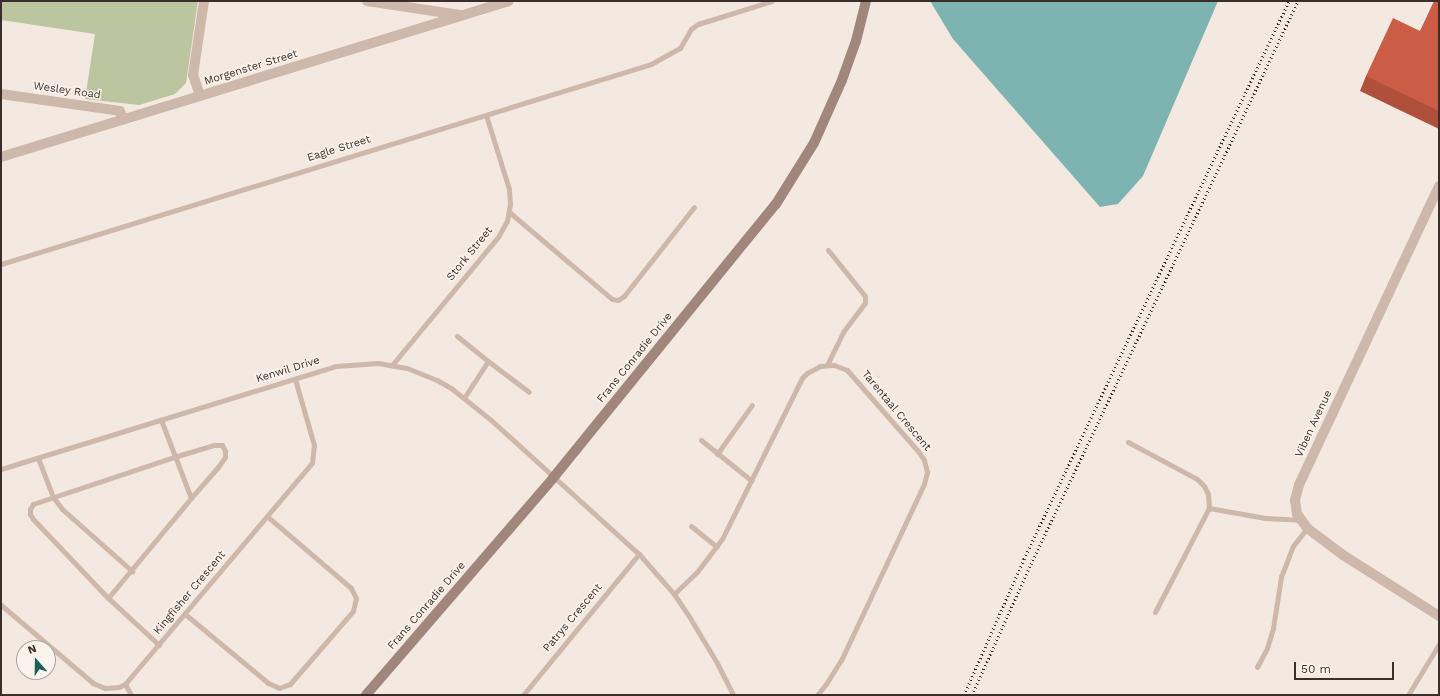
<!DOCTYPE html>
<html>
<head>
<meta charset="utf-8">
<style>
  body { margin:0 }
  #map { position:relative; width:1440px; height:696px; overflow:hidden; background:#f4e9e0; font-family:"Work Sans",sans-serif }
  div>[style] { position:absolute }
  .green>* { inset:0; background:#bbc59f }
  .water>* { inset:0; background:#7db3b1 }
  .lane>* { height:5px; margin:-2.5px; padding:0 2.5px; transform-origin:2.5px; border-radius:2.5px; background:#cdb8ab }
  .street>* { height:10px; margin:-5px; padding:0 5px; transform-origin:5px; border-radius:5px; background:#cdb8ab }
  .secondary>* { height:10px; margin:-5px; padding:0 5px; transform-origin:5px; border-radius:5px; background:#a1867c }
  .rail>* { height:3px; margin-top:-1.5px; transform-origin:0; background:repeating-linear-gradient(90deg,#3b2e2a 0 1px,transparent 0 4px) }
  .wall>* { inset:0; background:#af503d }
  .building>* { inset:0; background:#cb5d47 }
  span { translate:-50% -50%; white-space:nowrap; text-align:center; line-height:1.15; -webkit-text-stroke:3px #fbf4ed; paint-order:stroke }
  .street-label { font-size:11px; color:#3b2e2a }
  .frame { position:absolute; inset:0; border:2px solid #3b2e2a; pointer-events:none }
  .north { position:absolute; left:16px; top:640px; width:40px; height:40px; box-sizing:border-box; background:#fbf4ed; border:1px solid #aea59f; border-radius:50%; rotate:340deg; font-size:11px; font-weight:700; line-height:16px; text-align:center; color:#3b2e2a }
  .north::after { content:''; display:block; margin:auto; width:14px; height:18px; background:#1d5f5e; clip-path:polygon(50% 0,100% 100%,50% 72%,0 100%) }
  .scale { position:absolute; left:1294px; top:662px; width:100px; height:18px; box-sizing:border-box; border:2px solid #3b2e2a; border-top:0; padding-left:5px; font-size:12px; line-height:14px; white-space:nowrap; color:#3b2e2a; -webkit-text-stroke:3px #fbf4ed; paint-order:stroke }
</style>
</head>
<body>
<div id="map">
  <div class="green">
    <div style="clip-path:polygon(1px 1px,198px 1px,186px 83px,175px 94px,139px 105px,85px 99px,95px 34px,1px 20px)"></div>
  </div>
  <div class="water">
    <div style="clip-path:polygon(930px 1px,1218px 1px,1143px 176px,1118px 204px,1100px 207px,953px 39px)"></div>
  </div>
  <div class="lane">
    <div style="left:509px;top:212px;width:135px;rotate:40.2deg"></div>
    <div style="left:612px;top:299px;width:6px;rotate:9deg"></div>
    <div style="left:618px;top:300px;width:7px;rotate:-34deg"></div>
    <div style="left:624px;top:296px;width:113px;rotate:-51.8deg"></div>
    <div style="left:1px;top:264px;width:680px;rotate:-17.1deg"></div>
    <div style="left:651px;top:64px;width:33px;rotate:-29deg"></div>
    <div style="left:680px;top:48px;width:22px;rotate:-60deg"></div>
    <div style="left:691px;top:29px;width:9px;rotate:-36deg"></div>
    <div style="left:698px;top:24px;width:77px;rotate:-17.3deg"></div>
    <div style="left:457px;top:336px;width:40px;rotate:39deg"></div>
    <div style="left:392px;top:365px;width:166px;rotate:-50.4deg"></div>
    <div style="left:498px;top:237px;width:18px;rotate:-61deg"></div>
    <div style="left:507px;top:221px;width:17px;rotate:-80deg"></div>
    <div style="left:510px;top:204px;width:15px;rotate:-94deg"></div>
    <div style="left:509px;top:189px;width:77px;rotate:-107.3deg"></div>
    <div style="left:827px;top:365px;width:37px;rotate:-64deg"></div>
    <div style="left:843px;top:332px;width:36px;rotate:-53deg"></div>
    <div style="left:865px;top:303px;width:7px;rotate:-90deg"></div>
    <div style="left:865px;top:296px;width:59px;rotate:-128.8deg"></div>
    <div style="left:464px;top:398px;width:44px;rotate:-57deg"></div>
    <div style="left:488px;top:361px;width:51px;rotate:37.1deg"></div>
    <div style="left:701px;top:440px;width:65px;rotate:38.8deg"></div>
    <div style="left:1128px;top:442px;width:78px;rotate:28.2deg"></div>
    <div style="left:1197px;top:479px;width:10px;rotate:45deg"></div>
    <div style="left:1204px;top:486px;width:9px;rotate:63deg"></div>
    <div style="left:1208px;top:494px;width:14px;rotate:86deg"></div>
    <div style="left:717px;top:454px;width:60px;rotate:-54.5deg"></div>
    <div style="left:38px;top:458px;width:42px;rotate:69deg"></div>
    <div style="left:53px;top:497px;width:15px;rotate:53deg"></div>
    <div style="left:62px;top:509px;width:94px;rotate:41.5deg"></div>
    <div style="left:1px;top:469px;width:350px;rotate:-17.1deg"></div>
    <div style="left:336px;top:366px;width:42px;rotate:-4.1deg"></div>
    <div style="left:378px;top:363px;width:29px;rotate:10deg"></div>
    <div style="left:407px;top:368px;width:32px;rotate:22deg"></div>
    <div style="left:437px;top:380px;width:16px;rotate:30deg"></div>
    <div style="left:451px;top:388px;width:51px;rotate:38.7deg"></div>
    <div style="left:491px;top:420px;width:200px;rotate:42.2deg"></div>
    <div style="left:639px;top:554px;width:53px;rotate:48.8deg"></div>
    <div style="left:674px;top:594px;width:29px;rotate:56deg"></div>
    <div style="left:690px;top:618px;width:52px;rotate:59deg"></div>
    <div style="left:717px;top:663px;width:36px;rotate:63deg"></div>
    <div style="left:691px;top:526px;width:33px;rotate:39deg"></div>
    <div style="left:674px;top:594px;width:32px;rotate:-44deg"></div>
    <div style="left:697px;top:572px;width:41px;rotate:-52.9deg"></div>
    <div style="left:722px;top:539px;width:180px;rotate:-63.6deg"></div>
    <div style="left:802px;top:378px;width:7px;rotate:-45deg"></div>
    <div style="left:807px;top:373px;width:15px;rotate:-28deg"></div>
    <div style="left:820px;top:366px;width:14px;rotate:-4deg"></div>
    <div style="left:834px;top:365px;width:14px;rotate:21deg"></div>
    <div style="left:847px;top:370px;width:108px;rotate:48.8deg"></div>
    <div style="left:918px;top:451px;width:11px;rotate:56deg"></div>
    <div style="left:924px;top:460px;width:12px;rotate:76deg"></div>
    <div style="left:927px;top:472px;width:12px;rotate:104deg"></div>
    <div style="left:924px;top:484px;width:195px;rotate:115.2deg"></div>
    <div style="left:841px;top:660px;width:28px;rotate:122deg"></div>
    <div style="left:826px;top:684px;width:14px;rotate:129deg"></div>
    <div style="left:108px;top:598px;width:130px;rotate:-50.3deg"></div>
    <div style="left:191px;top:498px;width:84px;rotate:-111deg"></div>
    <div style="left:1px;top:605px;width:121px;rotate:40.3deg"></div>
    <div style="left:93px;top:683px;width:13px;rotate:23deg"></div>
    <div style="left:105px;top:688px;width:14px;rotate:-4deg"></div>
    <div style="left:119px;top:687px;width:7px;rotate:-27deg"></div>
    <div style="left:125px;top:684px;width:289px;rotate:-49.8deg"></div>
    <div style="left:312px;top:463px;width:18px;rotate:-84deg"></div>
    <div style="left:314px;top:445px;width:69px;rotate:-106.1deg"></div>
    <div style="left:1155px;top:612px;width:117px;rotate:-62.6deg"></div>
    <div style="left:1209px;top:508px;width:57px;rotate:10.1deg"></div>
    <div style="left:1265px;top:518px;width:35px;rotate:3deg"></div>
    <div style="left:185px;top:614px;width:108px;rotate:39.7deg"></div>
    <div style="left:268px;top:683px;width:12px;rotate:24deg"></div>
    <div style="left:279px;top:688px;width:12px;rotate:-20deg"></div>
    <div style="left:290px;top:684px;width:96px;rotate:-49.2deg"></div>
    <div style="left:353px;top:611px;width:13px;rotate:-77deg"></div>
    <div style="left:356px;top:598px;width:11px;rotate:-117deg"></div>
    <div style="left:351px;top:588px;width:109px;rotate:-139.5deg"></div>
    <div style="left:159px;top:645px;width:69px;rotate:-137.3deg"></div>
    <div style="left:108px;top:598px;width:109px;rotate:-133.5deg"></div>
    <div style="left:33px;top:519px;width:6px;rotate:-121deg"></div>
    <div style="left:30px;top:514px;width:5px;rotate:-90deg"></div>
    <div style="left:30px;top:509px;width:6px;rotate:-59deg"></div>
    <div style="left:33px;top:504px;width:149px;rotate:-18.4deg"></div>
    <div style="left:174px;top:457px;width:42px;rotate:-16.7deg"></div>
    <div style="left:214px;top:445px;width:8px"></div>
    <div style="left:222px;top:445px;width:7px;rotate:63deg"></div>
    <div style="left:225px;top:451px;width:6px;rotate:90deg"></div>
    <div style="left:225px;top:457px;width:12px;rotate:125deg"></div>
    <div style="left:218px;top:467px;width:41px;rotate:131.1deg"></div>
    <div style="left:1257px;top:667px;width:21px;rotate:-62deg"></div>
    <div style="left:1267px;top:648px;width:21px;rotate:-73deg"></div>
    <div style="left:1273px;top:628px;width:52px;rotate:-81.1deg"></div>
    <div style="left:1281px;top:577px;width:33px;rotate:-69deg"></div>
    <div style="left:1293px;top:546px;width:23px;rotate:-52deg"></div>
    <div style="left:125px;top:684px;width:13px;rotate:61deg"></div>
    <div style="left:523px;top:695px;width:183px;rotate:-50.6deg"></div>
    <div style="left:1408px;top:695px;width:60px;rotate:-58.7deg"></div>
  </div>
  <div class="street">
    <div style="left:367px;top:1px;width:94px;rotate:8.6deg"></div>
    <div style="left:1px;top:94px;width:120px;rotate:8.1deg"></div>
    <div style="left:120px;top:111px;width:9px;rotate:72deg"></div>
    <div style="left:200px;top:96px;width:22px;rotate:-108deg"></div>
    <div style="left:193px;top:75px;width:75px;rotate:-81.5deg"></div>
    <div style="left:1px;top:157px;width:531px;rotate:-17.07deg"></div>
    <div style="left:1439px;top:186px;width:330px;rotate:115.1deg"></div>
    <div style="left:1299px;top:485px;width:16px;rotate:105deg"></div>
    <div style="left:1295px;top:500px;width:14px;rotate:82deg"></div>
    <div style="left:1297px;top:514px;width:17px;rotate:54deg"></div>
    <div style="left:1307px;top:528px;width:45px;rotate:36.9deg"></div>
    <div style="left:1343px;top:555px;width:114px;rotate:32.4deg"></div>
  </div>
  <div class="secondary">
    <div style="left:366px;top:695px;width:286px;rotate:-49.2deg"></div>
    <div style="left:553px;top:478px;width:353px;rotate:-50.9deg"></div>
    <div style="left:776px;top:204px;width:72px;rotate:-58.1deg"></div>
    <div style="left:814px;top:143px;width:69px;rotate:-66deg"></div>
    <div style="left:842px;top:80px;width:41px;rotate:-70.3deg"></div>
    <div style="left:856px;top:41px;width:41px;rotate:-76deg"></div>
  </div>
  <div class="rail">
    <div style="left:964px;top:695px;width:149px;rotate:-66.2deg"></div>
    <div style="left:1024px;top:559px;width:618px;rotate:-64.6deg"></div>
    <div style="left:972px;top:695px;width:144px;rotate:-65.8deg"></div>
    <div style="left:1031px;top:564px;width:623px;rotate:-64.63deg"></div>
  </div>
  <div class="wall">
    <div style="clip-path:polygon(1439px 1px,1439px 129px,1360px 91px,1366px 76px,1420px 31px)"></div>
  </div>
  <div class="building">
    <div style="clip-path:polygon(1434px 1px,1439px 1px,1439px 111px,1366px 76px,1393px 18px,1420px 31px)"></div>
  </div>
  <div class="street-label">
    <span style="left:251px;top:68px;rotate:-17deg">Morgenster Street</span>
    <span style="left:67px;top:91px;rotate:8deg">Wesley Road</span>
    <span style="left:339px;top:149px;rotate:-17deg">Eagle Street</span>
    <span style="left:470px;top:254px;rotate:-51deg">Stork Street</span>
    <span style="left:635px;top:358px;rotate:-51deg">Frans Conradie Drive</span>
    <span style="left:288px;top:370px;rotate:-17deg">Kenwil Drive</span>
    <span style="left:896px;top:411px;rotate:50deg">Tarentaal Crescent</span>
    <span style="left:1314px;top:424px;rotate:-65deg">Viben Avenue</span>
    <span style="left:190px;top:593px;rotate:-50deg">Kingfisher Crescent</span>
    <span style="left:427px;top:606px;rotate:-49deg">Frans Conradie Drive</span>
    <span style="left:573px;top:618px;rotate:-50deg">Patrys Crescent</span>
  </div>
  <div class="frame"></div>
  <div class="north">N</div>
  <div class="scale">50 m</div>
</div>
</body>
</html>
